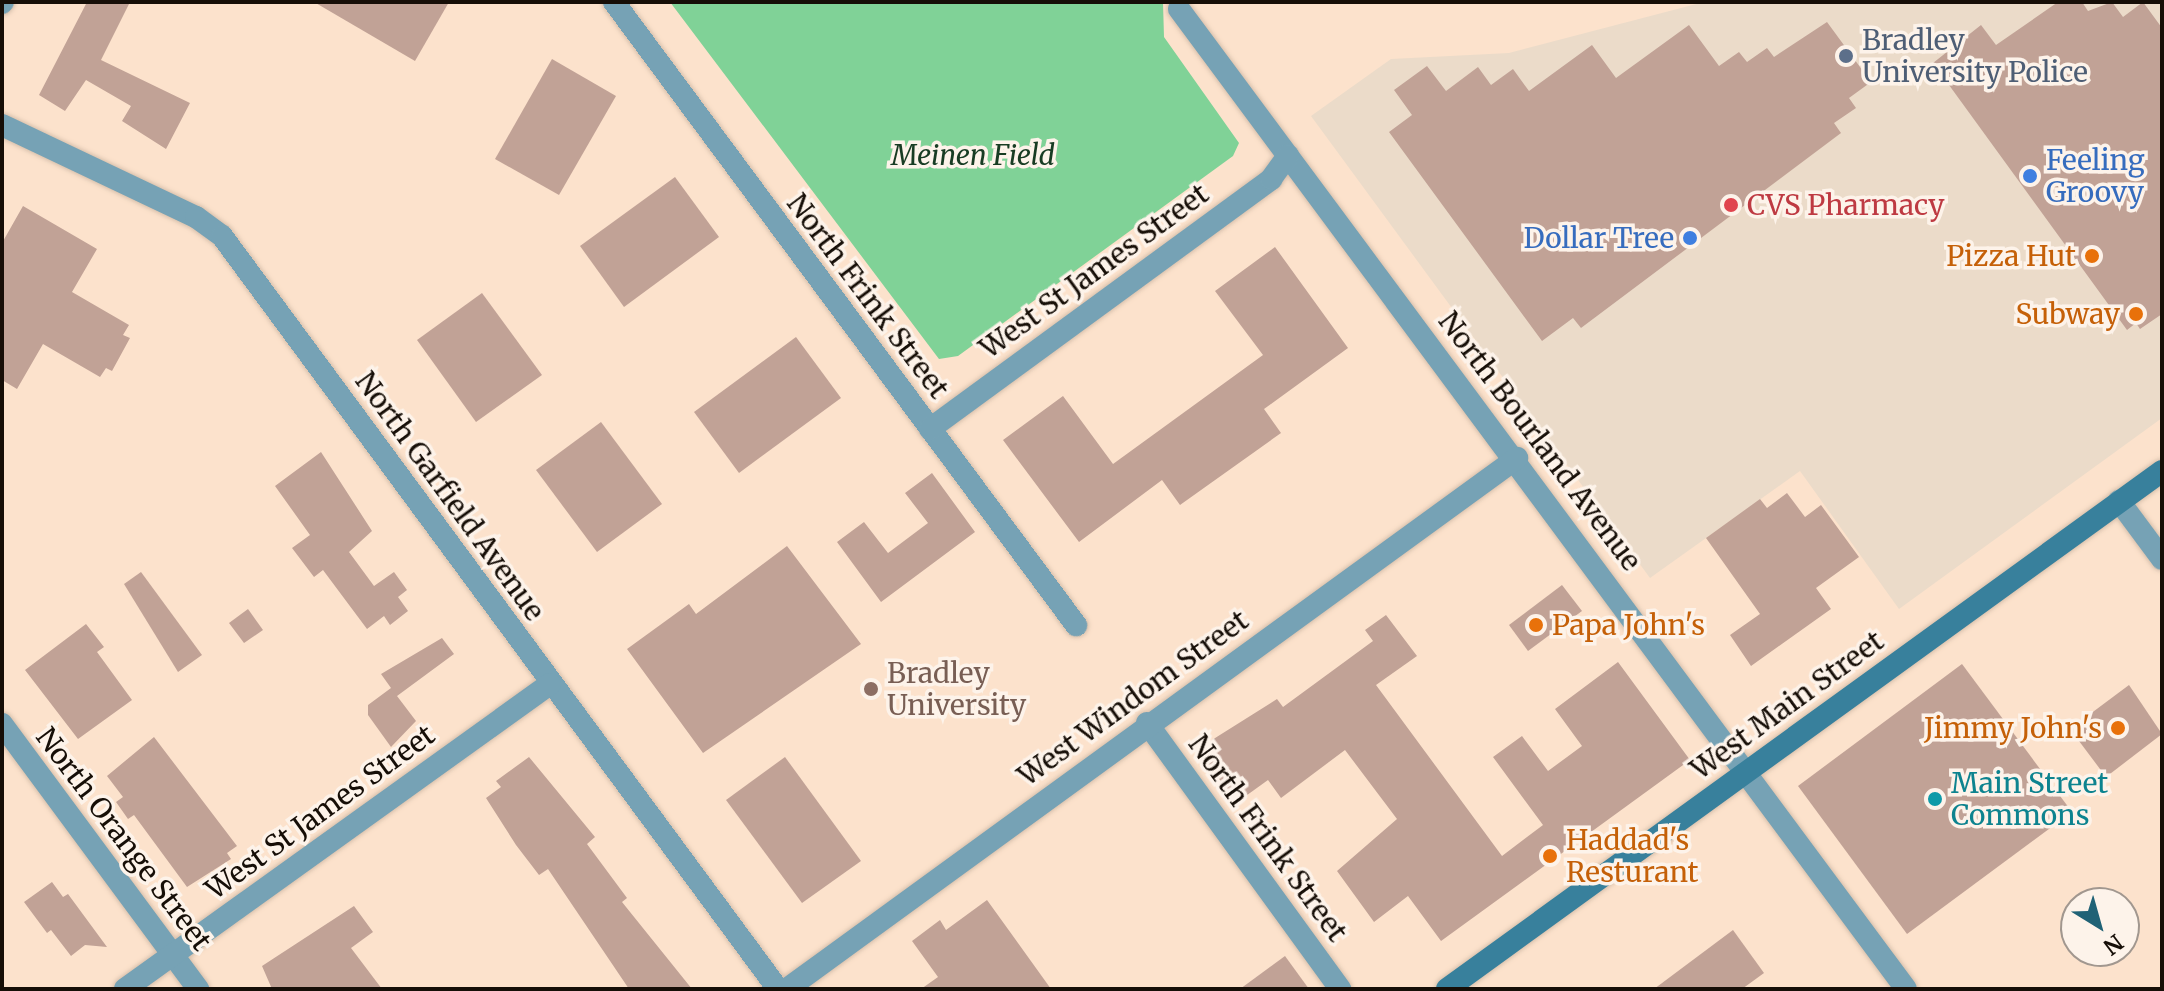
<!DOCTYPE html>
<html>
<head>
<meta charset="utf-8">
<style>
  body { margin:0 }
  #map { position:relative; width:2164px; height:991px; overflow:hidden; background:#fce2cc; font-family:Merriweather,serif }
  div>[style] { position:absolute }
  .commercial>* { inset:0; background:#ebdbc9 }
  .green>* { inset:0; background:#80d297 }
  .building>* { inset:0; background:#c1a296 }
  .roads { filter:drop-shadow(0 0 2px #d7c0ac) drop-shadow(0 0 2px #d7c0ac) }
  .minor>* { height:22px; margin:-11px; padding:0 11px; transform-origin:11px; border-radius:11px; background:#76a2b5 }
  .tertiary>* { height:22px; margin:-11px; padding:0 11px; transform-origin:11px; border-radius:11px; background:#76a2b5 }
  .secondary>* { height:22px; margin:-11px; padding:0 11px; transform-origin:11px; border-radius:11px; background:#38809c }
  .dots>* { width:22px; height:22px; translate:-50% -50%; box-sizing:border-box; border:4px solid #fdf3ea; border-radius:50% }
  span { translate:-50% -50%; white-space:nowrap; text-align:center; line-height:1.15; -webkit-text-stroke:7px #fdf3ea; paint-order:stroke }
  .service-label { font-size:28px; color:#4e5e75 }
  .left { translate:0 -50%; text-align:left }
  .park-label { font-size:28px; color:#183c23; font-style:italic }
  .shop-label { font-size:28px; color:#366cbe }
  .right { translate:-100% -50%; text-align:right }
  .health-label { font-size:28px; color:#be3a42 }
  .food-label { font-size:28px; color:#c56008 }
  .street-label { font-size:28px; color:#160e07 }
  .education-label { font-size:28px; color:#785e54 }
  .culture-label { font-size:28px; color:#0d838f }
  .frame { position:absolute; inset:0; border:4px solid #160e07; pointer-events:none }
  .north { position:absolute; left:2060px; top:887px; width:80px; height:80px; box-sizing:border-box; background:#fdf3ea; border:2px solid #a1978f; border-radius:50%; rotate:143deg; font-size:22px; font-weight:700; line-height:32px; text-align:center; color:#160e07 }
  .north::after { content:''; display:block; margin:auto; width:28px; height:36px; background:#206276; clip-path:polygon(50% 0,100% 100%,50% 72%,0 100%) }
</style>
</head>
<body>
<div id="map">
  <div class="commercial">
    <div style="clip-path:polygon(1704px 2px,2162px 2px,2162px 418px,1899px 609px,1800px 471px,1650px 578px,1311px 116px,1391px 59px,1509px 53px)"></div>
  </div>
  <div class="green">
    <div style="clip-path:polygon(670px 2px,1163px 2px,1164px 37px,1239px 143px,1233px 156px,958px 356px,939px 359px)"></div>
  </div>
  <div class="building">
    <div style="clip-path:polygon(87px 2px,130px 2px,101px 60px,190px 103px,166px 149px,122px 121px,131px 106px,86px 80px,65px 111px,39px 95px)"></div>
    <div style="clip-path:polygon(314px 2px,449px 2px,415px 61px)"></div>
    <div style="clip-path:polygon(2058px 2px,2082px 2px,2088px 11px,2112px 2px,2123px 17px,2143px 2px,2162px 28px,2162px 314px,2140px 329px,2136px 323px,2127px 330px,1933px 63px,1981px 25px,1996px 45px)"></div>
    <div style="clip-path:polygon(1827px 22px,1871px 82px,1849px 98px,1856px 108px,1834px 123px,1841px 133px,1581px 328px,1573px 318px,1542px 341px,1389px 132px,1412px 115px,1394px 90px,1427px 66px,1446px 91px,1478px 67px,1491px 85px,1513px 69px,1529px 91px,1592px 45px,1616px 78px,1689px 25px,1719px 66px,1739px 52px,1747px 62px,1767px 48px,1774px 57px)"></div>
    <div style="clip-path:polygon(552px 59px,616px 96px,559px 195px,495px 159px)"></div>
    <div style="clip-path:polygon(675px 177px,719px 237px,624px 307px,580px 246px)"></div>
    <div style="clip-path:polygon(23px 206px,97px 249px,72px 292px,129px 325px,123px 335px,130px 338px,112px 371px,106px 368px,100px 377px,43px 344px,17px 389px,2px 380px,2px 243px)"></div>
    <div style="clip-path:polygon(1275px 247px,1348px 348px,1264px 409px,1281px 433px,1180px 505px,1162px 480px,1079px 542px,1003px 440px,1063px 396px,1113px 464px,1263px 355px,1215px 291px)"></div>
    <div style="clip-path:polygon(482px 293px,542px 375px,476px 422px,417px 340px)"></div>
    <div style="clip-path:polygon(796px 337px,841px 398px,739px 473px,694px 412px)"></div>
    <div style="clip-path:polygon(601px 422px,662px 504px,597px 552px,536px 470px)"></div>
    <div style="clip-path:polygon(321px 452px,372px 531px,349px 552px,374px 586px,394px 572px,407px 590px,398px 597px,408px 611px,390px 625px,384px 616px,367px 629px,323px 570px,314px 577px,292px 548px,310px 535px,275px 486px)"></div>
    <div style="clip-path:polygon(932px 473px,975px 532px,881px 602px,837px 542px,864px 522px,888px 553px,928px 523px,905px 493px)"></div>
    <div style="clip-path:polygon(1787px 493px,1805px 517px,1821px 505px,1859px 557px,1816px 588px,1831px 609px,1751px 666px,1730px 635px,1760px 614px,1706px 538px,1760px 499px,1767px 508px)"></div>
    <div style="clip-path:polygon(787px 546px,861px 644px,703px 753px,627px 649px,689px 604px,696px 614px)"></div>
    <div style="clip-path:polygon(141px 572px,202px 655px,178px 672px,124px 584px)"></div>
    <div style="clip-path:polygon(1562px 585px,1582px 611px,1528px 651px,1509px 625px)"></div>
    <div style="clip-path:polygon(248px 609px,263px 630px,244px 643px,229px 623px)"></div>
    <div style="clip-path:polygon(1386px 615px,1417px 656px,1376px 685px,1502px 856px,1543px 825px,1493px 757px,1522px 736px,1548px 771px,1582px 746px,1555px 709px,1618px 662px,1690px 760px,1441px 941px,1408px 896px,1374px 922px,1337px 871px,1397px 819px,1345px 750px,1281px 798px,1268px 780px,1236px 803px,1196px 750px,1277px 699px,1283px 707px,1373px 641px,1365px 630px)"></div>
    <div style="clip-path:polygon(86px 624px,104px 647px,97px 652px,132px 700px,78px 739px,25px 670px)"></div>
    <div style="clip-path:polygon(442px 638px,454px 654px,397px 696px,416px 721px,391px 747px,368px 715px,368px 705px,391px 688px,381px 674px)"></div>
    <div style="clip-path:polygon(1962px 664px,2072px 812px,1907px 934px,1798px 786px)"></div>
    <div style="clip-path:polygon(2129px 685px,2162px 734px,2106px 777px,2070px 729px)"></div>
    <div style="clip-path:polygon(154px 737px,237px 846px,227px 853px,231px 859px,187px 887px,134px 815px,128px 819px,116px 802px,123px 797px,107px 776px)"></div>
    <div style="clip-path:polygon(529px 757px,595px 837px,587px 844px,627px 898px,622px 902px,692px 989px,629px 989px,548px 869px,539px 875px,516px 845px,486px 798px,501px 787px,496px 781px)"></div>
    <div style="clip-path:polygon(785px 757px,861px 861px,802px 903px,726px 800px)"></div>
    <div style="clip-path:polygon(52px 882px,63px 897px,68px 894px,107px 947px,85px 945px,71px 956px,51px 930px,47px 933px,24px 902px)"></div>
    <div style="clip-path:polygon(987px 900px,1051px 989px,921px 989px,938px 977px,912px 941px,940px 920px,946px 930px)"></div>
    <div style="clip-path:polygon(354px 906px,373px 932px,351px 948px,382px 989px,272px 989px,262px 966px)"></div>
    <div style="clip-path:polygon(1733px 930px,1764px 973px,1742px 989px,1654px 989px)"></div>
    <div style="clip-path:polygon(1285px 956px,1309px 989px,1240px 989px)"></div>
  </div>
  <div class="roads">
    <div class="minor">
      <div style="left:614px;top:2px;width:776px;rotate:53.44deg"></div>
      <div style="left:1179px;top:9px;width:1220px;rotate:53.43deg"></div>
      <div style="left:2px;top:125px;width:215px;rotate:25.4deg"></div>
      <div style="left:196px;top:217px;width:32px;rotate:36deg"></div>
      <div style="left:222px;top:236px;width:936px;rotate:53.56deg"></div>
      <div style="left:930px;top:429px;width:423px;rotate:-36.2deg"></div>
      <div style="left:1271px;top:179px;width:29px;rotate:-54deg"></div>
      <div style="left:2119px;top:501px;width:72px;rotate:53.4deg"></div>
      <div style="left:1147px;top:723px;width:329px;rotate:54deg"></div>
      <div style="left:2px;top:724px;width:330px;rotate:53.5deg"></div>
      <div style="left:125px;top:989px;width:523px;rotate:-35.67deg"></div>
      <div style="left:787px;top:989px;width:903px;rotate:-36.03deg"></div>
    </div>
    <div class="tertiary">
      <div style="left:2px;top:3px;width:1px;rotate:-45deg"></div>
    </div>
    <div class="secondary">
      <div style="left:1447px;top:989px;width:883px;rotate:-35.92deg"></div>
    </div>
  </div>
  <div class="dots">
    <div style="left:1846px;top:56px;background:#5c6f8a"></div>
    <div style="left:2030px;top:176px;background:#3f7fe0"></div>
    <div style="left:1731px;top:205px;background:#e0444e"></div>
    <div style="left:1690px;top:238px;background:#3f7fe0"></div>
    <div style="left:2092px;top:256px;background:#e8710a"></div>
    <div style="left:2136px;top:314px;background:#e8710a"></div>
    <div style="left:1536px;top:625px;background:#e8710a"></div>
    <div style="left:871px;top:689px;background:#8d6e63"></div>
    <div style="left:2118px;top:728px;background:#e8710a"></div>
    <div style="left:1935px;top:799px;background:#0f9aa8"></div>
    <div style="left:1550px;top:856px;background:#e8710a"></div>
  </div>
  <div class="service-label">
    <span class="left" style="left:1862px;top:56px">Bradley<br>University Police</span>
  </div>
  <div class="park-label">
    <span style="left:973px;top:155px">Meinen Field</span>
  </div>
  <div class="shop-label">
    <span class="left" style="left:2046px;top:176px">Feeling<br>Groovy</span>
    <span class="right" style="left:1674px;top:238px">Dollar Tree</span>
  </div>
  <div class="health-label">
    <span class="left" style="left:1747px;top:205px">CVS Pharmacy</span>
  </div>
  <div class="food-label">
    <span class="right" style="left:2076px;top:256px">Pizza Hut</span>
    <span class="right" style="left:2120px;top:314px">Subway</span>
    <span class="left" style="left:1552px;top:625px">Papa John's</span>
    <span class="right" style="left:2102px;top:728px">Jimmy John's</span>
    <span class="left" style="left:1566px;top:856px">Haddad's<br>Resturant</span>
  </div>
  <div class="street-label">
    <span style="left:1094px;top:271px;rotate:-36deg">West St James Street</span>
    <span style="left:868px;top:296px;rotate:53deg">North Frink Street</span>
    <span style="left:1540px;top:441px;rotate:53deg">North Bourland Avenue</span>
    <span style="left:450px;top:496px;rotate:54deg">North Garfield Avenue</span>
    <span style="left:1133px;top:698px;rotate:-36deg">West Windom Street</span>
    <span style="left:1787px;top:705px;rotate:-36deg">West Main Street</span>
    <span style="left:320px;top:812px;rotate:-36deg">West St James Street</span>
    <span style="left:1268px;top:838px;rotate:54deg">North Frink Street</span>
    <span style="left:124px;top:839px;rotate:53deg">North Orange Street</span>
  </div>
  <div class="education-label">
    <span class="left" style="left:887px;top:689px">Bradley<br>University</span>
  </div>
  <div class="culture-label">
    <span class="left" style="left:1951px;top:799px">Main Street<br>Commons</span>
  </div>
  <div class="frame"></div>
  <div class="north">N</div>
</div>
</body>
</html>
